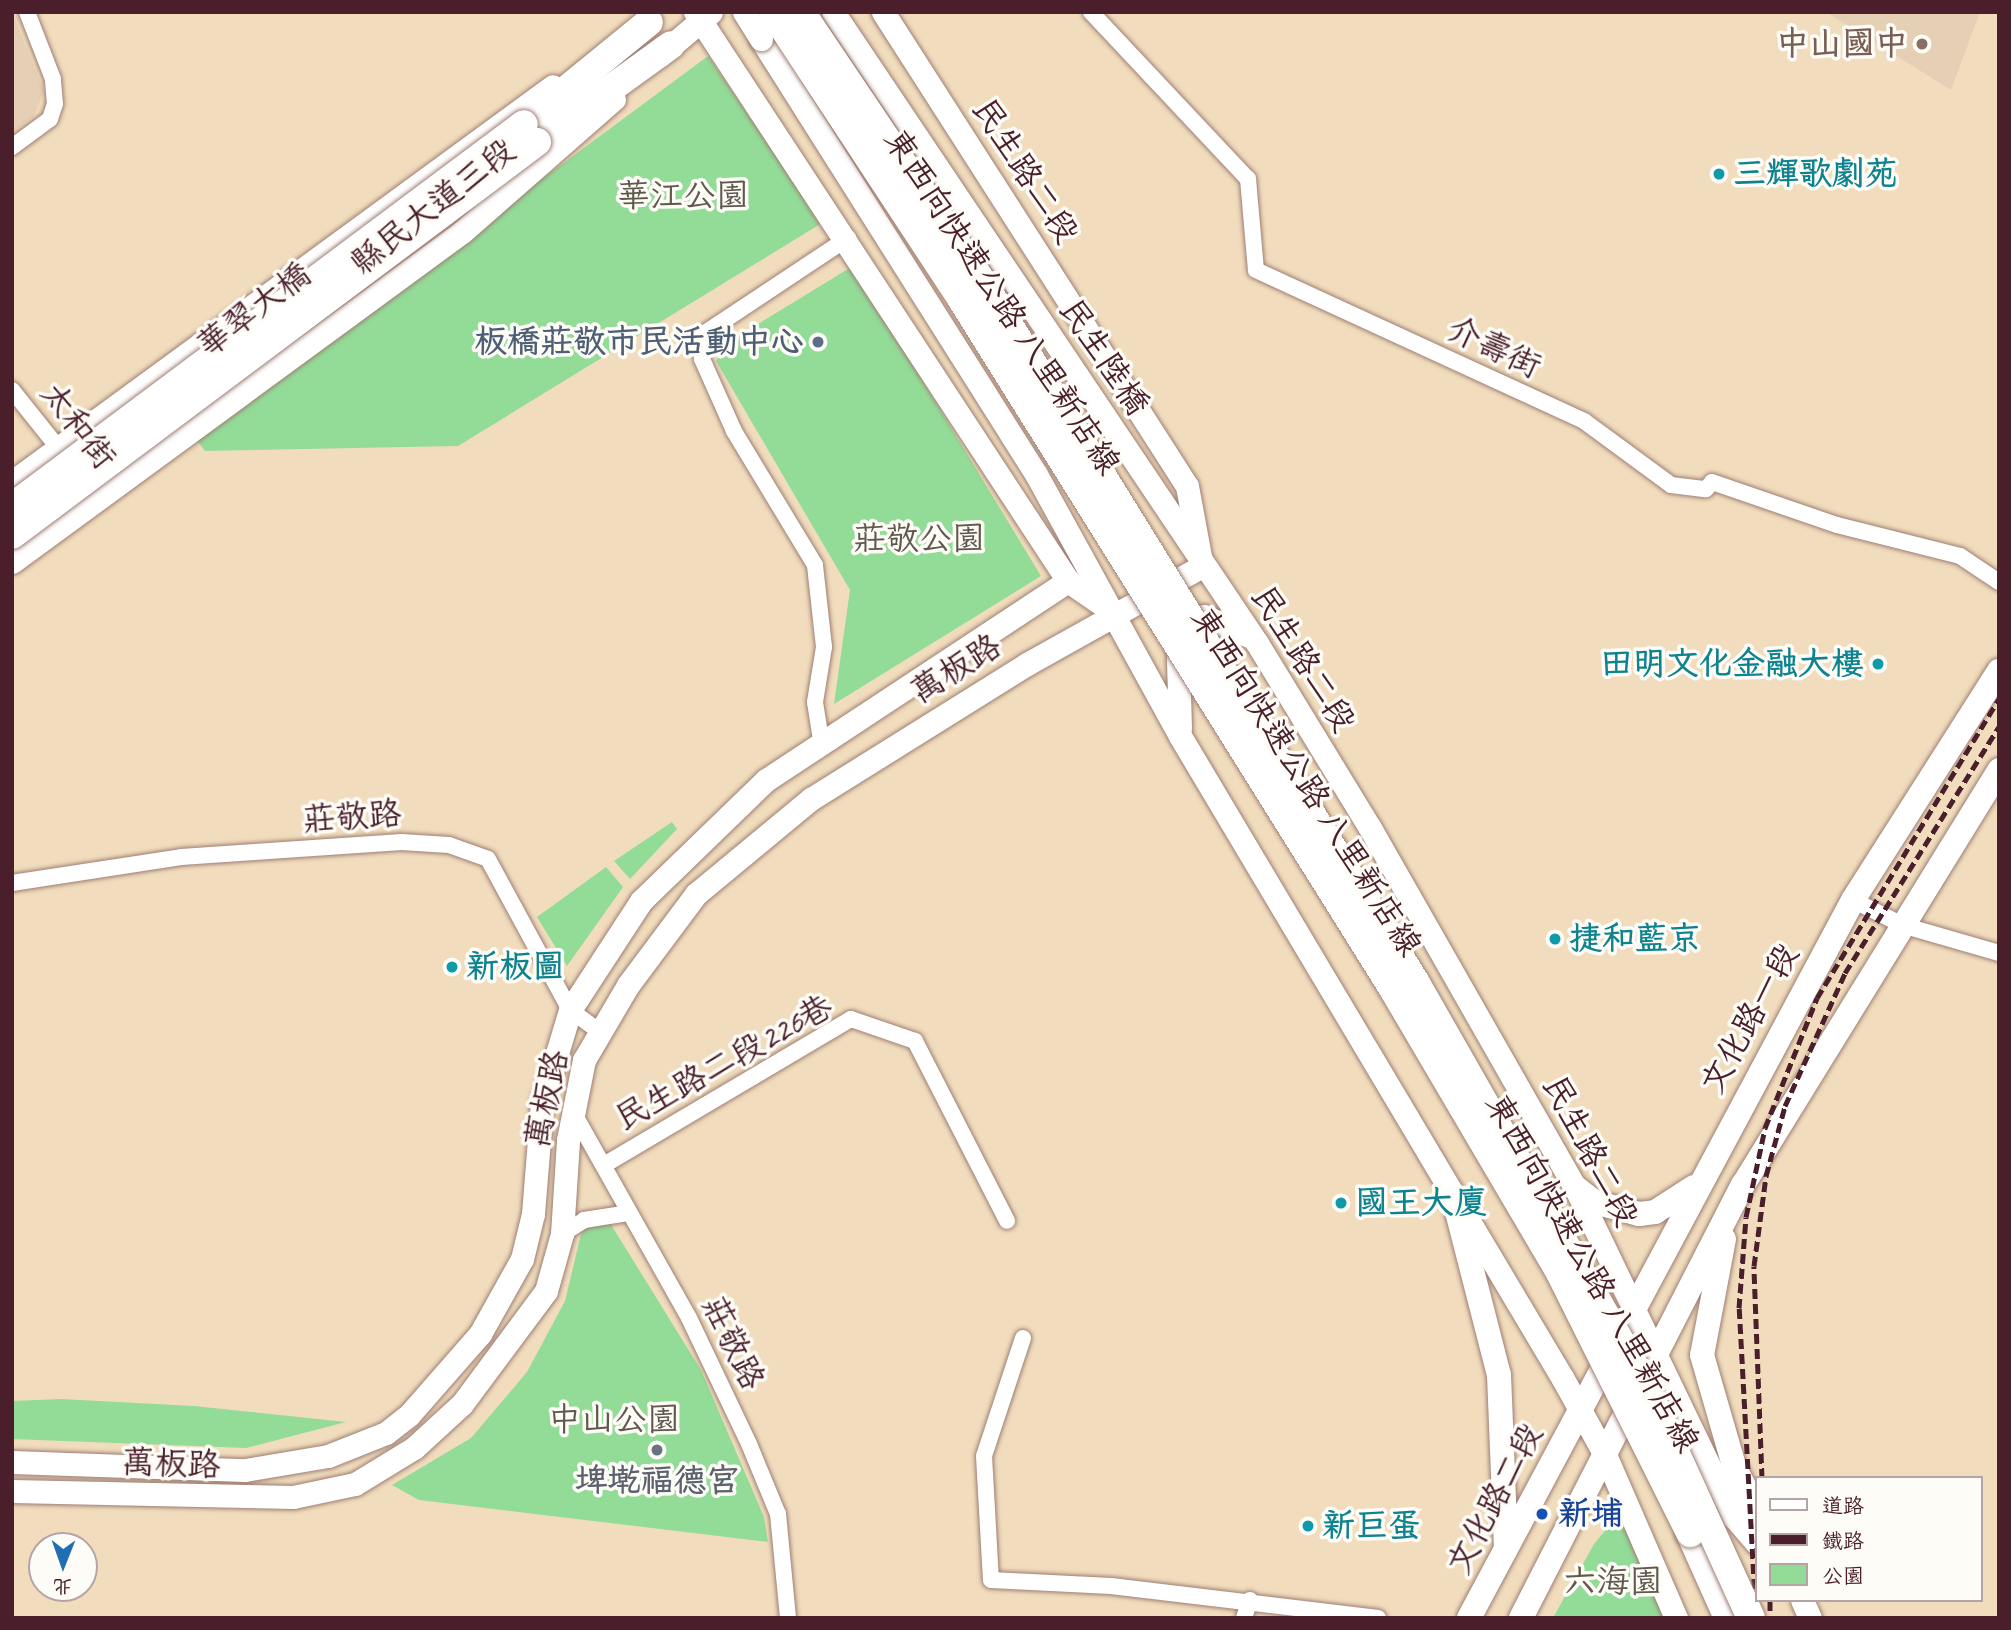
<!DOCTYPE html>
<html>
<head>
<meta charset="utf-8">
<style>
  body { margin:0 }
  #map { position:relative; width:2011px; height:1630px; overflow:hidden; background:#f1ddbd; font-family:Caveat,"LXGW WenKai TC",sans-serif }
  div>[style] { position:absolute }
  .built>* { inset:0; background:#e6d0b5 }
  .green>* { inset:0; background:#93dc98 }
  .roads { filter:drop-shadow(0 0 2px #9e7e74) drop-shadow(0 0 2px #9e7e74) }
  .street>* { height:16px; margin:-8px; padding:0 8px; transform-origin:8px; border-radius:8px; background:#fff }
  .secondary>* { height:23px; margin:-11.5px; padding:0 11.5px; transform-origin:11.5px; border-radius:11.5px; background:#fff }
  .primary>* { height:24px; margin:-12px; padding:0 12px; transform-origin:12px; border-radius:12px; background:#fff }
  .highway>* { height:28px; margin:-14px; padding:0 14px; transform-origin:14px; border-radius:14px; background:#fff }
  .rail>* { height:5px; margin-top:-2.5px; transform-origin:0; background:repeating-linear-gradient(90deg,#4a1f2b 0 10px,transparent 0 15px) }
  .bridges { filter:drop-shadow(0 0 2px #9e7e74) drop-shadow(0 0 2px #9e7e74) }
  .secondary-bridge>* { height:23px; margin:-11.5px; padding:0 11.5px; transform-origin:11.5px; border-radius:11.5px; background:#fff }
  .highway-bridge>* { height:28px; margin:-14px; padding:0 14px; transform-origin:14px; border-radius:14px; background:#fff }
  .dots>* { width:19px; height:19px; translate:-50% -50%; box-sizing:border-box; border:4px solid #fdfcf7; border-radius:50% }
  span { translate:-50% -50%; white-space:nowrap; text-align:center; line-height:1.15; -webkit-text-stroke:7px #fdfcf7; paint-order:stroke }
  .education-label { font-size:33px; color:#785e54; font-weight:700 }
  .right { translate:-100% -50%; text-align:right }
  .street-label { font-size:33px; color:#4a1f2b }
  .culture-label { font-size:33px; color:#0d838f; font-weight:700 }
  .left { translate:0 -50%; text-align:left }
  .park-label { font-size:33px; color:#60584c }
  .service-label { font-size:33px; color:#4e5e75; font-weight:700 }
  .worship-label { font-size:33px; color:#5b616d; font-weight:700 }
  .transit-label { font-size:33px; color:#164399; font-weight:700 }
  .frame { position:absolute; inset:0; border:14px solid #4a1f2b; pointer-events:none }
  .legend { position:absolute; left:1755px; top:1476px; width:228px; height:126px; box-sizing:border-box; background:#fdfcf7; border:2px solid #b5a4a5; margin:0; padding:9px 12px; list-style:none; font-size:21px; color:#4a1f2b }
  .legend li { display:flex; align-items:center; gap:14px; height:35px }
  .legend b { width:35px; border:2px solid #b5a4a5 }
  .north { position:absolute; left:28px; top:1532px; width:70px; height:70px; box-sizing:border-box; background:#fdfcf7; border:2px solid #b5a4a5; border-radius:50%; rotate:181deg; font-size:19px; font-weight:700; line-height:28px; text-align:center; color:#4a1f2b }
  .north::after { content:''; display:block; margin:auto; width:24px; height:32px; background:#1f6fb2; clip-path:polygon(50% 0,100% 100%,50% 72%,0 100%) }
</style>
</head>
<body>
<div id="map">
  <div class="built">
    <div style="clip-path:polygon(12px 12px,44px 91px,34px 116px,12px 132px)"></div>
    <div style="clip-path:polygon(1826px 12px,1980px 12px,1951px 90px)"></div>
  </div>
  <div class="green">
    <div style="clip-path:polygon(708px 56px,822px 223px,458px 446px,205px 451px,194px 437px)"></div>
    <div style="clip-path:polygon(853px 266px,1041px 576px,834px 704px,850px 590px,716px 361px,727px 343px)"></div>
    <div style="clip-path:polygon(672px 822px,677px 829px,630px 879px,614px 861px)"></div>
    <div style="clip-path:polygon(606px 867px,623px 887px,567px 966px,537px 917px)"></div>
    <div style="clip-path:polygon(610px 1223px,701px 1370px,764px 1517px,768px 1542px,419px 1500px,392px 1485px,471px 1438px,527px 1372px,565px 1301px,582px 1230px)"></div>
    <div style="clip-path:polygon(61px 1399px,194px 1406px,346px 1422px,246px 1448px,12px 1439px,12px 1401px)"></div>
    <div style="clip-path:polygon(1619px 1514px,1670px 1618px,1553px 1618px,1594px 1544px)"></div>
  </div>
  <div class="roads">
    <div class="street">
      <div style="left:1091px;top:12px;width:229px;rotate:46.8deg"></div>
      <div style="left:1248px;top:179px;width:91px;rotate:85deg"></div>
      <div style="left:1256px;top:270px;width:361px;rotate:24.7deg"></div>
      <div style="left:1584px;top:421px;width:108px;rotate:36.3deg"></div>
      <div style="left:1671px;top:485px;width:35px;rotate:7deg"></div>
      <div style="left:1706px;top:489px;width:9px;rotate:-49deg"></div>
      <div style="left:1712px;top:482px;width:132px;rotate:19deg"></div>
      <div style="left:1837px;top:525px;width:127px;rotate:14.1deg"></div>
      <div style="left:1960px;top:556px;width:47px;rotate:33.7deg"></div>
      <div style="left:12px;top:147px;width:47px;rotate:-36.4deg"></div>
      <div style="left:50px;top:119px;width:16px;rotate:-72deg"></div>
      <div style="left:55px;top:104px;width:25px;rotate:-95deg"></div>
      <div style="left:53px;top:79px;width:72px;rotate:-111.2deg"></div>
      <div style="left:12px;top:390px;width:82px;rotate:51.4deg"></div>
      <div style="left:821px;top:740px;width:38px;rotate:-99deg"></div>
      <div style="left:815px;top:702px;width:56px;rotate:-80.7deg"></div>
      <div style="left:824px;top:647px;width:82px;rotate:-96.3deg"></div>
      <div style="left:815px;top:565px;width:157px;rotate:-121.2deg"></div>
      <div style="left:734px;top:431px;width:79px;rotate:-114deg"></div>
      <div style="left:702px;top:359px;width:26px;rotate:-83deg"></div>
      <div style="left:705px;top:333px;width:172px;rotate:-33.6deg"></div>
      <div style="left:12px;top:883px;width:171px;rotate:-8.7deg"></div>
      <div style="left:181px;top:857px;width:221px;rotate:-3.9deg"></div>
      <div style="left:401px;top:842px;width:48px;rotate:3.6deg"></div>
      <div style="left:449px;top:845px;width:41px;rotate:19.7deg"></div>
      <div style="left:488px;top:859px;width:172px;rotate:61.5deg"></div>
      <div style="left:570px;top:1010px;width:37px;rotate:36deg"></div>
      <div style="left:1853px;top:900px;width:55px;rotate:27deg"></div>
      <div style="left:1902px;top:925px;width:101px;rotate:16.1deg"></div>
      <div style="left:573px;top:1112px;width:236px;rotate:60.6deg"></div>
      <div style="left:689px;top:1318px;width:140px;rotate:64.5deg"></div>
      <div style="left:749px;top:1444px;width:76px;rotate:67.5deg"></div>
      <div style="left:778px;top:1514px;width:104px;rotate:84.5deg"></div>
      <div style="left:604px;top:1165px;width:287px;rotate:-30.6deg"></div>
      <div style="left:851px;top:1019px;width:68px;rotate:19deg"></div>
      <div style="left:915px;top:1041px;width:202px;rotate:62.9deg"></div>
      <div style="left:562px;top:1234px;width:26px;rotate:-32deg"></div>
      <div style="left:584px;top:1220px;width:46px;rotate:-8.8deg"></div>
      <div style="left:1023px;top:1338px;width:124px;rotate:108.3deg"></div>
      <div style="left:984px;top:1456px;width:124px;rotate:86.8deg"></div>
      <div style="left:991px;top:1580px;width:120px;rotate:2.9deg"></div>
      <div style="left:1111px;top:1586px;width:269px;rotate:6.8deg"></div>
      <div style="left:1244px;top:1618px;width:19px;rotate:-72deg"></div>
    </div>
    <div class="secondary">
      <div style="left:695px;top:12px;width:680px;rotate:56.75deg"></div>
      <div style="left:1068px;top:581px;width:55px;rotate:34.6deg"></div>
      <div style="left:833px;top:12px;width:760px;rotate:56.1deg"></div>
      <div style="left:1257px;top:643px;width:217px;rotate:58.6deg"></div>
      <div style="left:1370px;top:828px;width:413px;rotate:60.3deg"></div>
      <div style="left:1575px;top:1187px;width:366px;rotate:64.3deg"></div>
      <div style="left:1734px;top:1517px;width:35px;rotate:49deg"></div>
      <div style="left:883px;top:12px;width:563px;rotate:57.33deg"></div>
      <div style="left:1187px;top:486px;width:71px;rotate:79.5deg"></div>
      <div style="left:761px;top:39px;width:515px;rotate:57.7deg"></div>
      <div style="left:1036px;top:474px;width:299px;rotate:61.2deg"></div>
      <div style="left:1180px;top:736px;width:748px;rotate:59.22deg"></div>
      <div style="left:1563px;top:1379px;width:89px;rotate:61.1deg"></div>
      <div style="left:1606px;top:1457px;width:176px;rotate:66.5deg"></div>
      <div style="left:659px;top:56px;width:68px;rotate:-40.2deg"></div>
      <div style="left:12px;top:482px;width:670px;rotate:-36.2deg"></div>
      <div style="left:12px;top:562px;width:558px;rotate:-36.25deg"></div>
      <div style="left:462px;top:232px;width:202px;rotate:-41.2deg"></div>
      <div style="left:1180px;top:728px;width:69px;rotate:-91.7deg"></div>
      <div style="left:1178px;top:659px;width:37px;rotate:-77deg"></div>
      <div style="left:1186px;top:623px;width:19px;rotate:-21deg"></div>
      <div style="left:1204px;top:616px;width:49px;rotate:24deg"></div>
      <div style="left:12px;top:1462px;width:233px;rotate:2deg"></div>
      <div style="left:245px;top:1470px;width:84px;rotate:-9.6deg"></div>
      <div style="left:328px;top:1456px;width:62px;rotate:-21.6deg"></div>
      <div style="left:386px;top:1433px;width:29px;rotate:-38deg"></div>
      <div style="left:409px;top:1415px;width:108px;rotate:-48.8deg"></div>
      <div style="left:480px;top:1334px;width:86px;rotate:-60.8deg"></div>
      <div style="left:522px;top:1259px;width:46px;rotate:-76.3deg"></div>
      <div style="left:533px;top:1214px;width:111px;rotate:-85.4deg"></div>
      <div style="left:542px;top:1103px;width:97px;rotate:-73.2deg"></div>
      <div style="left:570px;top:1010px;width:130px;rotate:-56.9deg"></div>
      <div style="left:641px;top:901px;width:174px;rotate:-44.1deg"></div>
      <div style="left:766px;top:780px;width:362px;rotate:-33.4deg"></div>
      <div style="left:12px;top:1491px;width:281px;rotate:1.2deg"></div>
      <div style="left:293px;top:1497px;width:63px;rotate:-11.8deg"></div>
      <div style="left:355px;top:1484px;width:69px;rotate:-31.4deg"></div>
      <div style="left:414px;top:1448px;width:65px;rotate:-42.5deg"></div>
      <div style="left:462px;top:1404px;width:141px;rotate:-53.4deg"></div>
      <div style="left:546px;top:1291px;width:59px;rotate:-74.3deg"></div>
      <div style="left:562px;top:1234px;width:94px;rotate:-86.3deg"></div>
      <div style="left:568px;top:1140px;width:82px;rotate:-78.7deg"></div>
      <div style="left:584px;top:1060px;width:87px;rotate:-59.6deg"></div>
      <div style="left:628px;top:985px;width:114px;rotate:-53.2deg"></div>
      <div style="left:696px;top:894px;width:149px;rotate:-39.6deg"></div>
      <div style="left:811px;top:799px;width:255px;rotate:-32deg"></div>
      <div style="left:1027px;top:664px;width:201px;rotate:-29.2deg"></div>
      <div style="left:1802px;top:1600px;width:20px;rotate:66deg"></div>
    </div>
    <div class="primary">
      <div style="left:1575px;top:1187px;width:24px;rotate:38deg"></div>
      <div style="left:1594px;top:1202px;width:47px;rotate:14.9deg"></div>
      <div style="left:1639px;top:1214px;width:16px;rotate:-7deg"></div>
      <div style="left:1655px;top:1212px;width:46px;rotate:-32.7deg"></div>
      <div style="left:1454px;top:1200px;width:181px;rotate:75.6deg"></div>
      <div style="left:1499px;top:1375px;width:173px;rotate:87.7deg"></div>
      <div style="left:1724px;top:1239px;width:118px;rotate:100.7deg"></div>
      <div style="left:1702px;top:1355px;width:116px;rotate:73.9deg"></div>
      <div style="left:1734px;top:1466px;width:51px;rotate:63.4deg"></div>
      <div style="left:1469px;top:1618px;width:814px;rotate:-61.86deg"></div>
      <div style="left:1853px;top:900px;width:272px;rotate:-57.5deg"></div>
      <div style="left:1521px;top:1618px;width:487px;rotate:-62.9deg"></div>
      <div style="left:1743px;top:1185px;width:488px;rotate:-58.3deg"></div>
    </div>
    <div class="highway">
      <div style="left:524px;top:124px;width:161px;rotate:-39.2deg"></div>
      <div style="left:537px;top:142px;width:165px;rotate:-35.9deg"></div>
      <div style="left:1690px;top:1533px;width:93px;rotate:65.9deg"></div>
    </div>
  </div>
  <div class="rail">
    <div style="left:1762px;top:1478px;width:212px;rotate:-92.2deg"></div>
    <div style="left:1754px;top:1266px;width:91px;rotate:-82.4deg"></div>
    <div style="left:1766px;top:1176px;width:73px;rotate:-74.8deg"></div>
    <div style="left:1785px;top:1106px;width:146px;rotate:-65.7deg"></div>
    <div style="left:1845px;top:973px;width:290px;rotate:-58deg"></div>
    <div style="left:1770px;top:1600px;width:18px;rotate:90deg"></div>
    <div style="left:1756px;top:1618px;width:310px;rotate:-93.1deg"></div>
    <div style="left:1739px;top:1308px;width:91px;rotate:-85.6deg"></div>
    <div style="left:1746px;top:1217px;width:91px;rotate:-77.9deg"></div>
    <div style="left:1765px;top:1128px;width:140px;rotate:-68.2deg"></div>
    <div style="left:1817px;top:998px;width:350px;rotate:-58.7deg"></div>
  </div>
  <div class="bridges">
    <div class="secondary-bridge">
      <div style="left:744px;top:12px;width:32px;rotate:58deg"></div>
    </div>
    <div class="highway-bridge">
      <div style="left:773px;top:12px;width:344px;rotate:56.7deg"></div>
      <div style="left:962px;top:300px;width:813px;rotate:57.97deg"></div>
      <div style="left:1393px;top:989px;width:329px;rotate:59.5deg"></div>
      <div style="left:1560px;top:1273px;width:291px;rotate:63.4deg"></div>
      <div style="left:801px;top:12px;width:330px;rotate:56.1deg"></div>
      <div style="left:985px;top:286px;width:819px;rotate:58.27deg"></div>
      <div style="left:1416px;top:983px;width:458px;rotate:60.3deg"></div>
      <div style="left:1643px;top:1381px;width:260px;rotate:65.5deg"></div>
      <div style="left:12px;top:507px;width:639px;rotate:-36.8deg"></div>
      <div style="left:12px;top:535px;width:656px;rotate:-36.82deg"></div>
    </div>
  </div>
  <div class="dots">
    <div style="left:1922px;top:44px;background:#8d6e63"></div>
    <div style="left:1719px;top:174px;background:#0f9aa8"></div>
    <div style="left:818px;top:342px;background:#5c6f8a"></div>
    <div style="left:1878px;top:664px;background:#0f9aa8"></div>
    <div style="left:1555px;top:939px;background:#0f9aa8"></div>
    <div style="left:452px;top:967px;background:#0f9aa8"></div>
    <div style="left:1341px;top:1203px;background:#0f9aa8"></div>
    <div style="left:657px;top:1450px;background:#6b7280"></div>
    <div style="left:1542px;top:1514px;background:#1a4fb4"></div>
    <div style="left:1308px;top:1526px;background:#0f9aa8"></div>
  </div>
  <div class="education-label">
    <span class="right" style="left:1908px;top:44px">中山國中</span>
  </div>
  <div class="street-label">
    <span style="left:1025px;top:171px;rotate:57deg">民生路二段</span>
    <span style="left:433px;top:207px;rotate:-38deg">縣民大道三段</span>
    <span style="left:1002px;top:302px;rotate:57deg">東西向快速公路 八里新店線</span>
    <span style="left:254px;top:310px;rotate:-37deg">華翠大橋</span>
    <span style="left:1494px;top:348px;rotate:25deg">介壽街</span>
    <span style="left:1104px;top:357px;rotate:56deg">民生陸橋</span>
    <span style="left:78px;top:426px;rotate:52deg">太和街</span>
    <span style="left:1303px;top:659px;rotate:58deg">民生路二段</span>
    <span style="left:956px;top:669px;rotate:-32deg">萬板路</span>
    <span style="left:1306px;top:782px;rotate:58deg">東西向快速公路 八里新店線</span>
    <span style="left:352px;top:817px;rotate:-4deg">莊敬路</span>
    <span style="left:1750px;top:1019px;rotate:-61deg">文化路一段</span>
    <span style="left:724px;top:1063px;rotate:-29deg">民生路二段226巷</span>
    <span style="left:547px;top:1099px;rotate:-78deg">萬板路</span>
    <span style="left:1590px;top:1151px;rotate:62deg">民生路二段</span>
    <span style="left:1592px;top:1273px;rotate:61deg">東西向快速公路 八里新店線</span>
    <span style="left:733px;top:1343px;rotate:64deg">莊敬路</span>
    <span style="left:171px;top:1464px;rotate:2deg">萬板路</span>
    <span style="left:1495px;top:1499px;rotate:-62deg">文化路二段</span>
  </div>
  <div class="culture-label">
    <span class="left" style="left:1733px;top:174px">三輝歌劇苑</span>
    <span class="right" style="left:1864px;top:664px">田明文化金融大樓</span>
    <span class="left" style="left:1569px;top:939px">捷和藍京</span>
    <span class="left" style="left:466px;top:967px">新板圖</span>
    <span class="left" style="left:1355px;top:1203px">國王大廈</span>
    <span class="left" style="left:1322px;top:1526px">新巨蛋</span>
  </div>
  <div class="park-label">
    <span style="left:683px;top:196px">華江公園</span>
    <span style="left:919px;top:539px">莊敬公園</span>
    <span style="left:614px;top:1420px">中山公園</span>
    <span style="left:1613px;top:1582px">六海園</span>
  </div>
  <div class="service-label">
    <span class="right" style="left:804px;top:342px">板橋莊敬市民活動中心</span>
  </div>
  <div class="worship-label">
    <span style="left:657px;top:1481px">埤墘福德宮</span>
  </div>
  <div class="transit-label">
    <span class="left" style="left:1558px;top:1514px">新埔</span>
  </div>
  <div class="frame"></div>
  <ul class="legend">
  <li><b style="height:9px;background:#fff"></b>道路</li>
  <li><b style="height:9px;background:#4a1f2b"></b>鐵路</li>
  <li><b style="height:19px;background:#93dc98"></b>公園</li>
  </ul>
  <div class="north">北</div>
</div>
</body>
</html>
